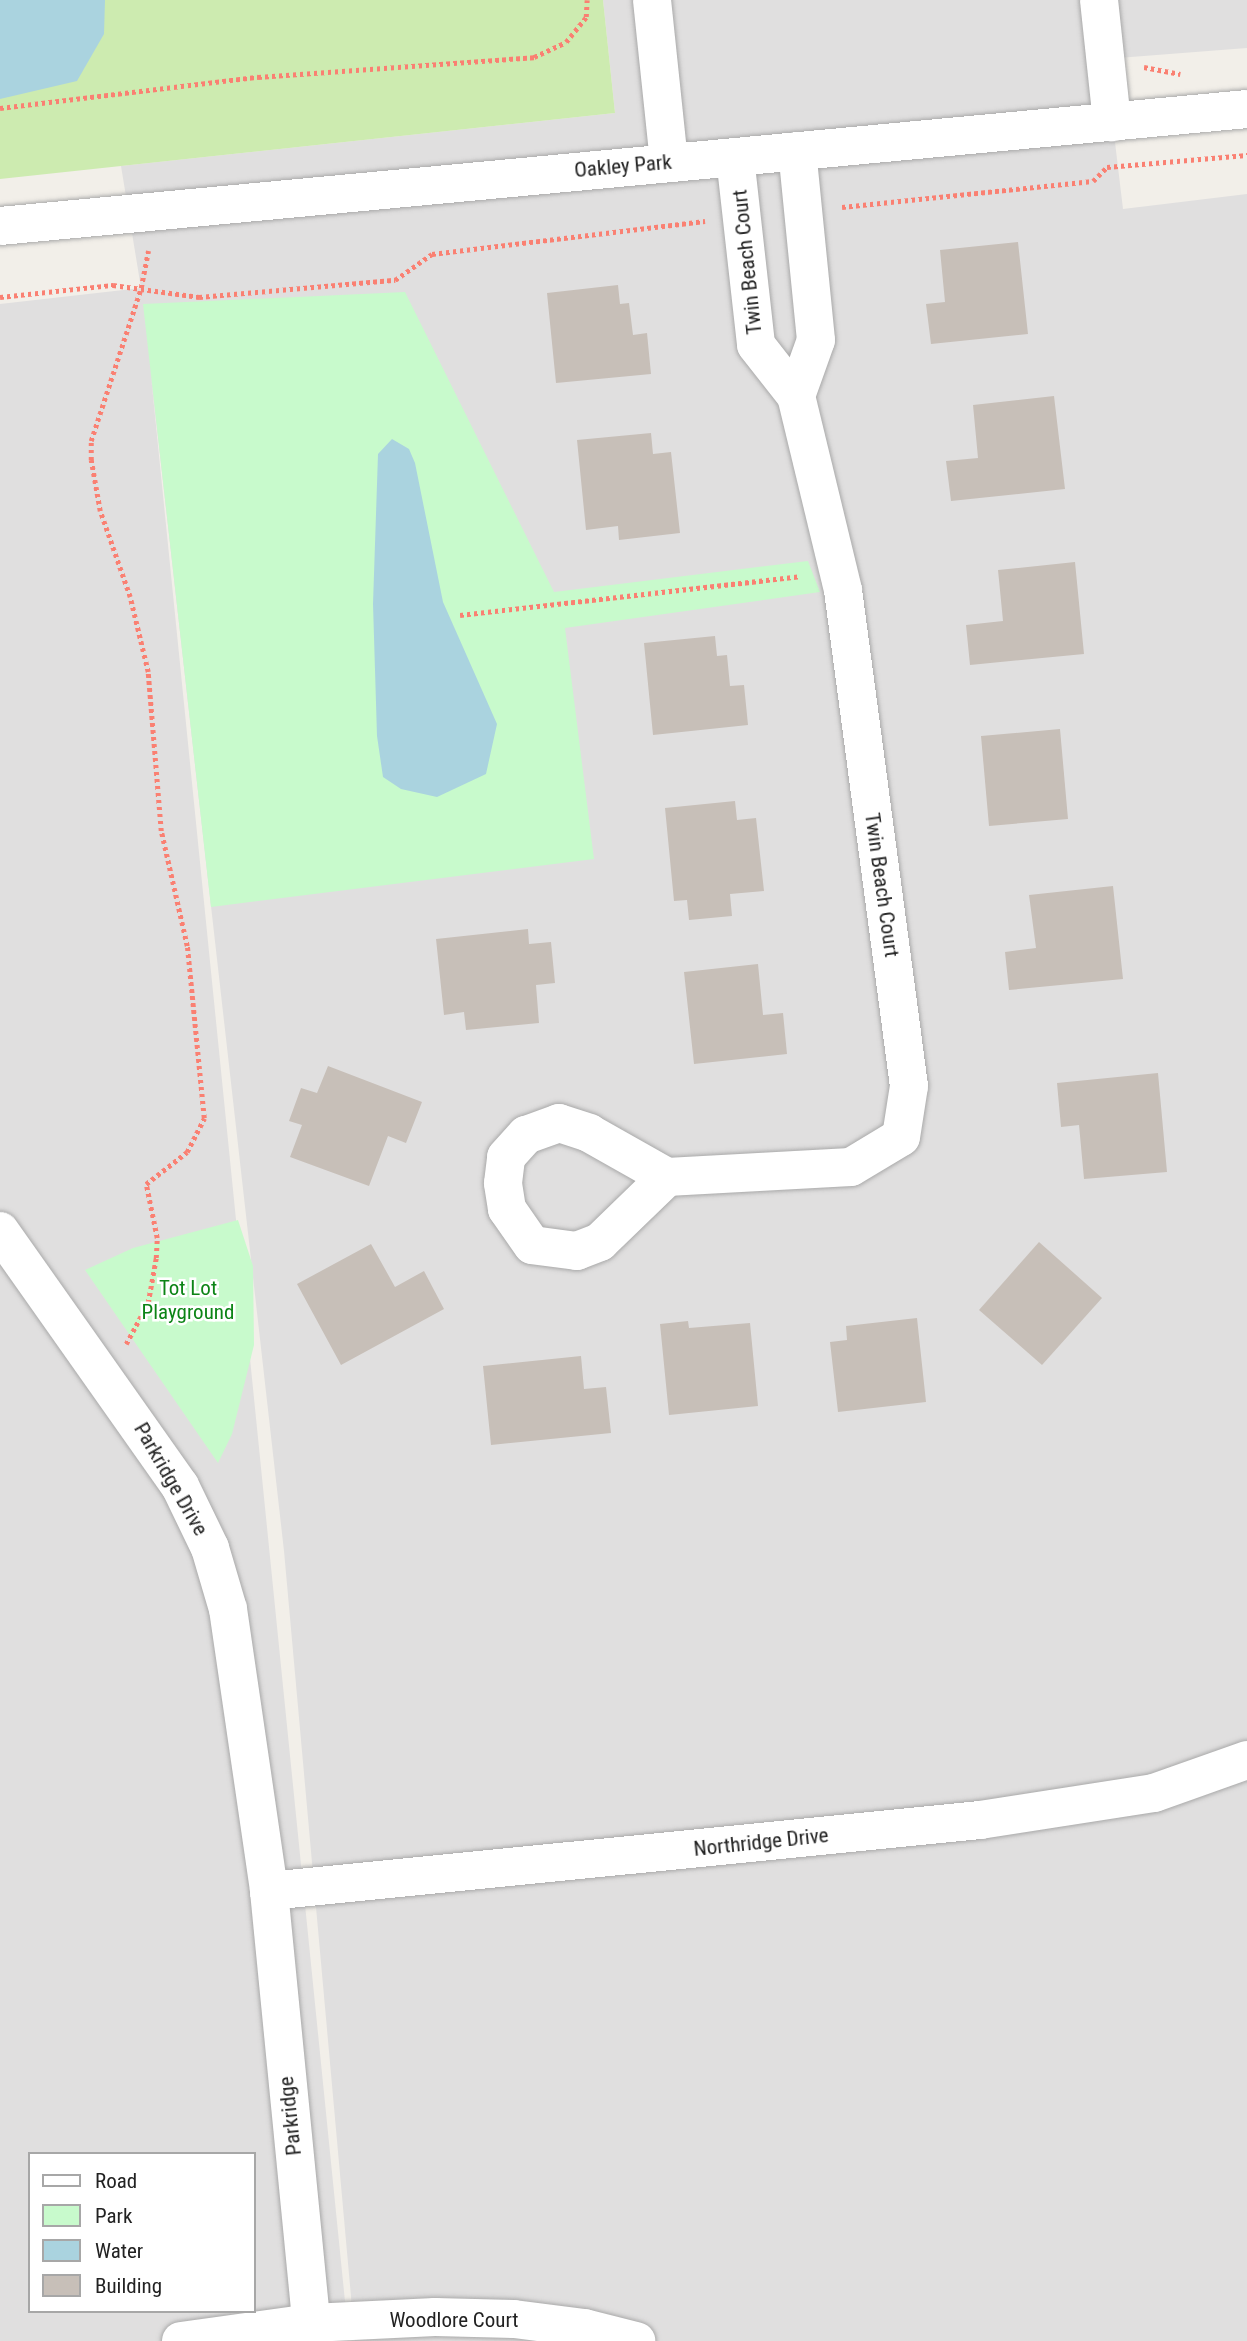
<!DOCTYPE html>
<html>
<head>
<meta charset="utf-8">
<style>
  body { margin:0 }
  #map { position:relative; width:1247px; height:2341px; overflow:hidden; background:#f2efe9; font-family:"Roboto Condensed",sans-serif }
  div>[style] { position:absolute }
  .residential>* { inset:0; background:#e0dfdf }
  .grass>* { inset:0; background:#cdebb0 }
  .park>* { inset:0; background:#c8facc }
  .water>* { inset:0; background:#aad3df }
  .building>* { inset:0; background:#c7bfb8 }
  .path>* { height:4.5px; margin-top:-2.25px; transform-origin:0; background:repeating-linear-gradient(90deg,#fa8072 0 3.5px,transparent 0 7px) }
  .roads { filter:drop-shadow(0 0 2px #a9a9a9) drop-shadow(0 0 2px #a9a9a9) }
  .minor>* { height:38px; margin:-19px; padding:0 19px; transform-origin:19px; border-radius:19px; background:#fff }
  span { translate:-50% -50%; white-space:nowrap; text-align:center; line-height:1.15; -webkit-text-stroke:5px #fff; paint-order:stroke }
  .street-label { font-size:21px; color:#222 }
  .park-label { font-size:21px; color:#0c8416 }
  .legend { position:absolute; left:28px; top:2152px; width:228px; height:161px; box-sizing:border-box; background:#fff; border:2px solid #a7a7a7; margin:0; padding:9px 12px; list-style:none; font-size:21px; color:#222 }
  .legend li { display:flex; align-items:center; gap:14px; height:35px }
  .legend b { width:35px; border:2px solid #a7a7a7 }
</style>
</head>
<body>
<div id="map">
  <div class="residential">
    <div style="clip-path:polygon(evenodd,603px 0,1247px 0,1247px 48px,1105px 59px,1123px 209px,1247px 194px,1247px 2341px,355px 2341px,284px 1551px,151px 376px,349px 2341px,0 2341px,0 304px,141px 288px,121px 166px,615px 113px,603px 0,30px 2154px,254px 2154px,254px 2311px,30px 2311px,30px 2154px)"></div>
  </div>
  <div class="grass">
    <div style="clip-path:polygon(0 0,603px 0,615px 113px,0 179px)"></div>
  </div>
  <div class="park">
    <div style="clip-path:polygon(405px 292px,554px 592px,808px 561px,820px 592px,565px 628px,594px 859px,211px 907px,143px 304px)"></div>
    <div style="clip-path:polygon(238px 1220px,253px 1266px,254px 1345px,232px 1434px,218px 1463px,85px 1270px,133px 1248px)"></div>
  </div>
  <div class="water">
    <div style="clip-path:polygon(0 0,105px 0,104px 34px,77px 81px,0 99px)"></div>
    <div style="clip-path:polygon(392px 439px,409px 449px,415px 463px,443px 602px,497px 724px,486px 774px,437px 797px,401px 789px,383px 777px,377px 736px,373px 604px,378px 454px)"></div>
  </div>
  <div class="building">
    <div style="clip-path:polygon(1018px 242px,1028px 334px,931px 344px,926px 304px,945px 302px,940px 250px)"></div>
    <div style="clip-path:polygon(618px 285px,620px 304px,629px 303px,633px 335px,647px 333px,651px 374px,556px 383px,547px 293px)"></div>
    <div style="clip-path:polygon(1054px 396px,1065px 489px,951px 501px,946px 461px,978px 458px,973px 405px)"></div>
    <div style="clip-path:polygon(651px 433px,653px 454px,671px 452px,680px 533px,619px 540px,618px 526px,586px 530px,577px 440px)"></div>
    <div style="clip-path:polygon(1075px 562px,1084px 654px,970px 665px,966px 625px,1003px 621px,998px 570px)"></div>
    <div style="clip-path:polygon(715px 636px,717px 656px,727px 655px,730px 686px,744px 685px,748px 725px,653px 735px,644px 643px)"></div>
    <div style="clip-path:polygon(1060px 729px,1068px 819px,989px 826px,981px 736px)"></div>
    <div style="clip-path:polygon(735px 801px,737px 820px,756px 818px,764px 891px,730px 894px,732px 916px,689px 920px,687px 900px,674px 901px,665px 808px)"></div>
    <div style="clip-path:polygon(1113px 886px,1123px 979px,1009px 990px,1005px 952px,1036px 948px,1029px 895px)"></div>
    <div style="clip-path:polygon(528px 929px,529px 944px,551px 942px,555px 983px,536px 985px,539px 1023px,466px 1030px,464px 1012px,444px 1015px,436px 939px)"></div>
    <div style="clip-path:polygon(758px 964px,763px 1015px,783px 1013px,787px 1054px,694px 1064px,684px 972px)"></div>
    <div style="clip-path:polygon(328px 1066px,422px 1102px,406px 1143px,388px 1136px,369px 1186px,290px 1157px,302px 1125px,289px 1121px,301px 1088px,317px 1093px)"></div>
    <div style="clip-path:polygon(1158px 1073px,1167px 1172px,1084px 1179px,1079px 1125px,1061px 1127px,1057px 1083px)"></div>
    <div style="clip-path:polygon(1039px 1242px,1102px 1298px,1042px 1365px,979px 1310px)"></div>
    <div style="clip-path:polygon(371px 1244px,395px 1287px,424px 1271px,444px 1309px,341px 1365px,297px 1284px)"></div>
    <div style="clip-path:polygon(917px 1318px,926px 1402px,838px 1412px,830px 1342px,847px 1340px,846px 1326px)"></div>
    <div style="clip-path:polygon(688px 1321px,689px 1328px,750px 1323px,758px 1406px,669px 1415px,660px 1324px)"></div>
    <div style="clip-path:polygon(581px 1356px,584px 1389px,606px 1387px,611px 1433px,491px 1445px,483px 1366px)"></div>
  </div>
  <div class="path">
    <div style="left:1144px;top:67px;width:37px;rotate:11deg"></div>
    <div style="left:0;top:108px;width:260px;rotate:-6.9deg"></div>
    <div style="left:258px;top:77px;width:277px;rotate:-4.1deg"></div>
    <div style="left:534px;top:57px;width:35px;rotate:-25deg"></div>
    <div style="left:566px;top:42px;width:32px;rotate:-51deg"></div>
    <div style="left:586px;top:17px;width:17px;rotate:-87deg"></div>
    <div style="left:842px;top:207px;width:252px;rotate:-5.9deg"></div>
    <div style="left:1093px;top:181px;width:20px;rotate:-45deg"></div>
    <div style="left:1107px;top:167px;width:141px;rotate:-4.9deg"></div>
    <div style="left:0;top:297px;width:114px;rotate:-6.1deg"></div>
    <div style="left:113px;top:285px;width:87px;rotate:7.9deg"></div>
    <div style="left:199px;top:297px;width:197px;rotate:-5deg"></div>
    <div style="left:395px;top:280px;width:45px;rotate:-35.1deg"></div>
    <div style="left:432px;top:254px;width:275px;rotate:-6.9deg"></div>
    <div style="left:460px;top:615px;width:342px;rotate:-6.5deg"></div>
    <div style="left:126px;top:1344px;width:47px;rotate:-61.8deg"></div>
    <div style="left:148px;top:1303px;width:46px;rotate:-79.9deg"></div>
    <div style="left:156px;top:1258px;width:20px;rotate:-87deg"></div>
    <div style="left:157px;top:1238px;width:55px;rotate:-101.5deg"></div>
    <div style="left:146px;top:1184px;width:52px;rotate:-38deg"></div>
    <div style="left:187px;top:1152px;width:38px;rotate:-63deg"></div>
    <div style="left:204px;top:1118px;width:173px;rotate:-95.6deg"></div>
    <div style="left:187px;top:946px;width:118px;rotate:-102.7deg"></div>
    <div style="left:161px;top:831px;width:160px;rotate:-94.7deg"></div>
    <div style="left:148px;top:672px;width:77px;rotate:-103.5deg"></div>
    <div style="left:130px;top:597px;width:91px;rotate:-109.2deg"></div>
    <div style="left:100px;top:511px;width:52px;rotate:-100deg"></div>
    <div style="left:91px;top:460px;width:19px;rotate:-90deg"></div>
    <div style="left:91px;top:441px;width:161px;rotate:-71.9deg"></div>
    <div style="left:141px;top:288px;width:38px;rotate:-79deg"></div>
  </div>
  <div class="roads">
    <div class="minor">
      <div style="left:652px;top:0;width:163px;rotate:84deg"></div>
      <div style="left:1099px;top:0;width:123px;rotate:83.9deg"></div>
      <div style="left:735px;top:157px;width:189px;rotate:83.6deg"></div>
      <div style="left:756px;top:345px;width:65px;rotate:51.9deg"></div>
      <div style="left:796px;top:396px;width:59px;rotate:-70.3deg"></div>
      <div style="left:816px;top:340px;width:190px;rotate:-95.7deg"></div>
      <div style="left:0;top:226px;width:1252px;rotate:-5.36deg"></div>
      <div style="left:667px;top:1177px;width:93px;rotate:135.9deg"></div>
      <div style="left:600px;top:1242px;width:25px;rotate:159deg"></div>
      <div style="left:577px;top:1251px;width:45px;rotate:-172.4deg"></div>
      <div style="left:532px;top:1245px;width:44px;rotate:-124.8deg"></div>
      <div style="left:507px;top:1209px;width:26px;rotate:-99deg"></div>
      <div style="left:503px;top:1183px;width:26px;rotate:-83deg"></div>
      <div style="left:506px;top:1157px;width:30px;rotate:-48deg"></div>
      <div style="left:526px;top:1135px;width:35px;rotate:-20deg"></div>
      <div style="left:559px;top:1123px;width:32px;rotate:18deg"></div>
      <div style="left:589px;top:1133px;width:90px;rotate:29.4deg"></div>
      <div style="left:667px;top:1177px;width:184px;rotate:-3.1deg"></div>
      <div style="left:851px;top:1167px;width:58px;rotate:-31deg"></div>
      <div style="left:901px;top:1137px;width:52px;rotate:-81.1deg"></div>
      <div style="left:909px;top:1086px;width:500px;rotate:-97.58deg"></div>
      <div style="left:843px;top:590px;width:200px;rotate:-103.6deg"></div>
      <div style="left:0;top:1231px;width:312px;rotate:54.8deg"></div>
      <div style="left:180px;top:1486px;width:69px;rotate:64.2deg"></div>
      <div style="left:210px;top:1548px;width:64px;rotate:73.6deg"></div>
      <div style="left:228px;top:1609px;width:285px;rotate:81.7deg"></div>
      <div style="left:269px;top:1891px;width:452px;rotate:84.4deg"></div>
      <div style="left:269px;top:1891px;width:715px;rotate:-5.7deg"></div>
      <div style="left:980px;top:1820px;width:176px;rotate:-8.8deg"></div>
      <div style="left:1154px;top:1793px;width:99px;rotate:-19.5deg"></div>
      <div style="left:181px;top:2341px;width:131px;rotate:-7.9deg"></div>
      <div style="left:311px;top:2323px;width:124px;rotate:-2.8deg"></div>
      <div style="left:435px;top:2317px;width:79px;rotate:1.5deg"></div>
      <div style="left:514px;top:2319px;width:71px;rotate:7.3deg"></div>
      <div style="left:584px;top:2328px;width:54px;rotate:14deg"></div>
    </div>
  </div>
  <div class="street-label">
    <span style="left:623px;top:166px;rotate:-5deg">Oakley Park</span>
    <span style="left:747px;top:262px;rotate:-96deg">Twin Beach Court</span>
    <span style="left:882px;top:885px;rotate:82deg">Twin Beach Court</span>
    <span style="left:171px;top:1479px;rotate:60deg">Parkridge Drive</span>
    <span style="left:761px;top:1842px;rotate:-6deg">Northridge Drive</span>
    <span style="left:290px;top:2116px;rotate:-96deg">Parkridge</span>
    <span style="left:454px;top:2320px">Woodlore Court</span>
  </div>
  <div class="park-label">
    <span style="left:188px;top:1300px">Tot Lot<br>Playground</span>
  </div>
  <ul class="legend">
  <li><b style="height:9px;background:#fff"></b>Road</li>
  <li><b style="height:19px;background:#c8facc"></b>Park</li>
  <li><b style="height:19px;background:#aad3df"></b>Water</li>
  <li><b style="height:19px;background:#c7bfb8"></b>Building</li>
  </ul>
</div>
</body>
</html>
